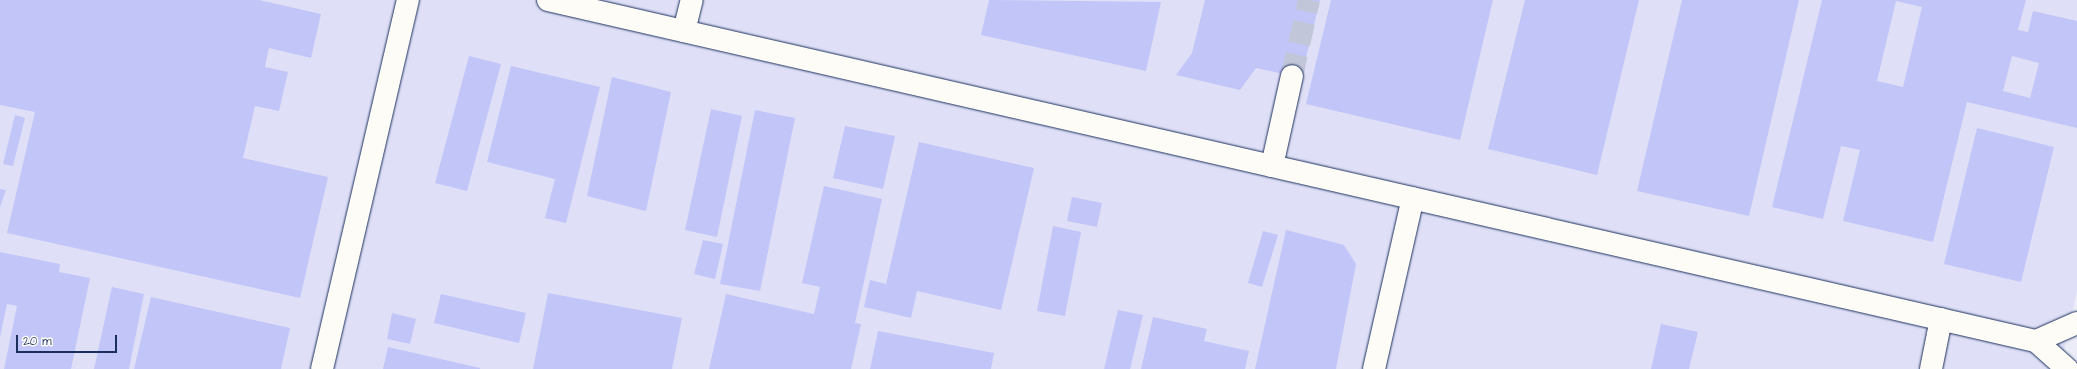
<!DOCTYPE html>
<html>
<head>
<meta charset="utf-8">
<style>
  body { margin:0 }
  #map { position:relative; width:2077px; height:369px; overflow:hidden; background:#ebecf7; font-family:"Architects Daughter",sans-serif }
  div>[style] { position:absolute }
  .built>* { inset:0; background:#dfe0f7 }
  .building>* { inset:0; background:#c2c5f7 }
  .minor-tunnel>* { height:22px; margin-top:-11px; transform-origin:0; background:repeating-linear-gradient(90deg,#c1c6d8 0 22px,transparent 0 33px) }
  .roads { filter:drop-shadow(0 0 1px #1b2f5e) drop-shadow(0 0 1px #1b2f5e) }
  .minor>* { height:22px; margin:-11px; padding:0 11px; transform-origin:11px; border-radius:11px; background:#fdfcf7 }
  span { translate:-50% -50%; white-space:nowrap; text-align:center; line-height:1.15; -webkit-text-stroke:3.5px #fdfcf7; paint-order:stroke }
  .scale { position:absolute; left:16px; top:335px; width:101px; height:18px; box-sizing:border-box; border:2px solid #1b2f5e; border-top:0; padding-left:5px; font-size:12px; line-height:14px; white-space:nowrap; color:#1b2f5e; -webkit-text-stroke:3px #fdfcf7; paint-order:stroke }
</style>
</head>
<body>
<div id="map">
  <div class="built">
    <div style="clip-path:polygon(0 0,2077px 0,2077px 290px,2060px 369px,0 369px)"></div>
  </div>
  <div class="building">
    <div style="clip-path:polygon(0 0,259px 0,321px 14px,311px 58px,269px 48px,265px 67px,288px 72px,279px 111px,255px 106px,243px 158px,328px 177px,300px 298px,7px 233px,35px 112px,0 105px)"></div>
    <div style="clip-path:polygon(989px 0,1161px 2px,1146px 71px,981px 35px)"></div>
    <div style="clip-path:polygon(1205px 0,1320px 0,1301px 78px,1256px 68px,1240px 90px,1176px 75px,1192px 53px)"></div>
    <div style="clip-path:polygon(1331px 0,1493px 0,1460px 140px,1306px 104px)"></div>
    <div style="clip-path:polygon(1525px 0,1639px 0,1597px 175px,1488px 149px)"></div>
    <div style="clip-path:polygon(1682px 0,1799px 0,1749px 216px,1637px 191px)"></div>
    <div style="clip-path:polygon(evenodd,1822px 0,2026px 0,2018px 30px,2028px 32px,2033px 11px,2077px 21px,2077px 128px,1967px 102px,1933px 242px,1843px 221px,1860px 150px,1841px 146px,1823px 219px,1772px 207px,1822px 0,1896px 1px,1922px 7px,1903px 87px,1877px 81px,1896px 1px,1822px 0,2012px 56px,2039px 63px,2030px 98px,2003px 91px,2012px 56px)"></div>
    <div style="clip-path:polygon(469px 56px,501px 64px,467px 191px,435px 183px)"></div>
    <div style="clip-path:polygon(511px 66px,600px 87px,566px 223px,545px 218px,555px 179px,487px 162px)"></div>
    <div style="clip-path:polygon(612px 77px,671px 92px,646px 211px,587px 196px)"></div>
    <div style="clip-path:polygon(711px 109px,742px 116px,717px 237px,685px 230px)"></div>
    <div style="clip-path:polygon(755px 110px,795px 118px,760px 291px,720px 284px)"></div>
    <div style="clip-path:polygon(15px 115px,25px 118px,13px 166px,3px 164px)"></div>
    <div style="clip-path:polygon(845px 126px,895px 136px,883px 189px,833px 178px)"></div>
    <div style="clip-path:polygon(1977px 128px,2054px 147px,2021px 282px,1944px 264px)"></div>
    <div style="clip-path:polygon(919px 142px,1034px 168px,1001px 310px,917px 291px,911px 318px,864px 307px,870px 280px,886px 284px)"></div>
    <div style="clip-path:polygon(824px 186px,882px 199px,855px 323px,861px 324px,851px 369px,709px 369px,726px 294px,814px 314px,820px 287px,802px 283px)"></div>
    <div style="clip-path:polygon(0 189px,6px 190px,0 207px)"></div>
    <div style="clip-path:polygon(1072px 197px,1102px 203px,1097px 227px,1067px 221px)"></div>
    <div style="clip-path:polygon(1053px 226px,1081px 232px,1065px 316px,1037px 311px)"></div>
    <div style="clip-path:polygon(1286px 230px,1344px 245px,1356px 264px,1336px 369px,1255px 369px)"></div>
    <div style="clip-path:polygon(1263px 231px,1278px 235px,1262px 287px,1248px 283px)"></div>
    <div style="clip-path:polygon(703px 240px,723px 244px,715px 279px,694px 274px)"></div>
    <div style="clip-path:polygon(0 252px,60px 264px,59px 272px,90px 278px,71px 369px,4px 369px,17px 306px,7px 304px,0 337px)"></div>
    <div style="clip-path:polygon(112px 287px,144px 294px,129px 369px,94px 369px)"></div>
    <div style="clip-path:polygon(548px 293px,682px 318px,672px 369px,533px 369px)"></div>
    <div style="clip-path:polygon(441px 294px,526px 313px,519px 343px,434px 323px)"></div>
    <div style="clip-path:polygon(151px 297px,290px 328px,281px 369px,134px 369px)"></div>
    <div style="clip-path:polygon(1118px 310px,1143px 315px,1130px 369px,1104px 369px)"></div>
    <div style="clip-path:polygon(392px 313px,416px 319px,410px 344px,387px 339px)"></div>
    <div style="clip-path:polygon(1153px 317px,1207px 329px,1204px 341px,1249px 351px,1245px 369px,1141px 369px)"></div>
    <div style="clip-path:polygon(1661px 324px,1698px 332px,1689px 369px,1651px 369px)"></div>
    <div style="clip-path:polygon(878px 331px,994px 353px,991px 369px,870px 369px)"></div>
    <div style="clip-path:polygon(388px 347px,480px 368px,480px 369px,383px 369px)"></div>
  </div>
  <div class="minor-tunnel">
    <div style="left:1292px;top:76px;width:78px;rotate:-77.4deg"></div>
  </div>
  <div class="roads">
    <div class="minor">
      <div style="left:548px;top:0;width:1527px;rotate:12.91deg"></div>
      <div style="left:2036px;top:341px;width:42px;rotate:42.1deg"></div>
      <div style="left:684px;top:31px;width:32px;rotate:-76deg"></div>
      <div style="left:1272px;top:166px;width:92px;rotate:-77.5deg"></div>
      <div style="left:2036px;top:341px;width:45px;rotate:-23.7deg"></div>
      <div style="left:322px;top:369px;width:379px;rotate:-76.9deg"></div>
      <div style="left:1374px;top:369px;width:175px;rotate:-77.2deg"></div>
      <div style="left:1931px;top:369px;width:51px;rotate:-78.7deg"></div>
    </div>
  </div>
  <div class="scale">20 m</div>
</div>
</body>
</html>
